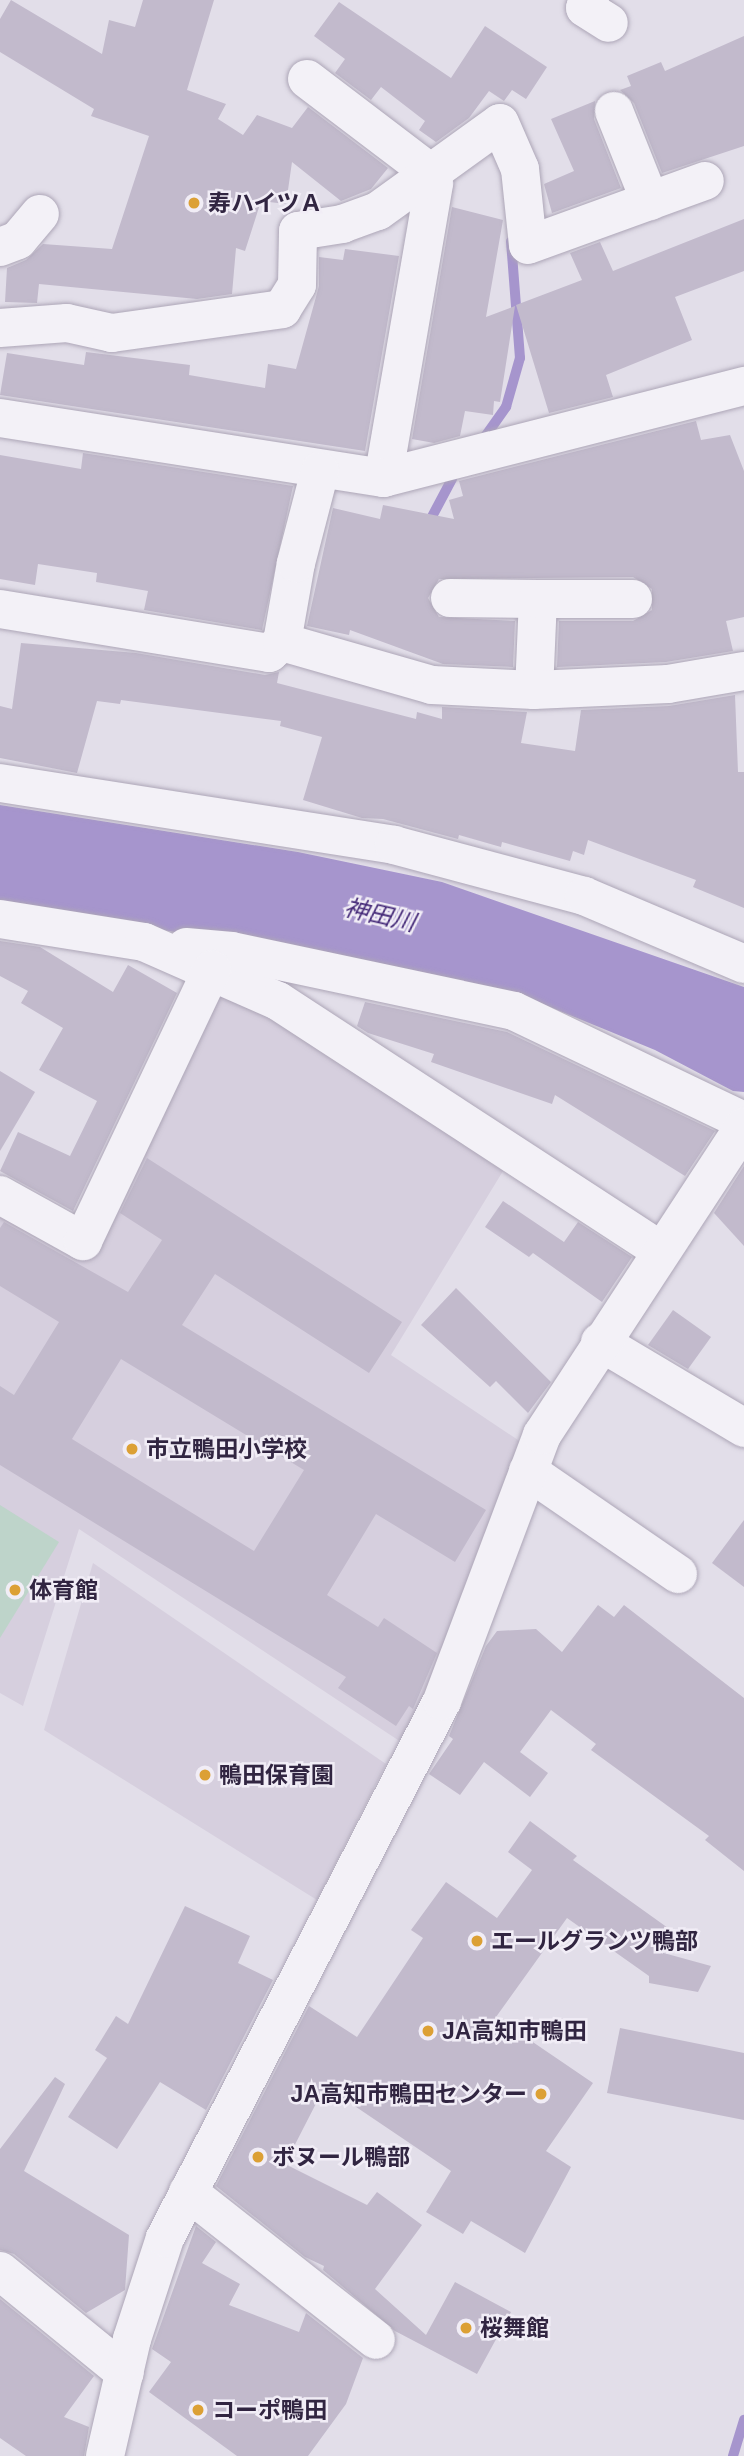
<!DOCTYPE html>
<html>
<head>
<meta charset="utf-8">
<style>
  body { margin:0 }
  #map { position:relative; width:744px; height:2456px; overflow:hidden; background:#e2dee9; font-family:Helvetica,"Noto Sans JP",sans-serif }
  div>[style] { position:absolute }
  .built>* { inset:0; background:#d6cfde }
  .green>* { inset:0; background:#bed4ca }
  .water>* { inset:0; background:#a695cd }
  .stream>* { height:10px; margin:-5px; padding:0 5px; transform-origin:5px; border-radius:5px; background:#a695cd }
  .building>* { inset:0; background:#c2bacc }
  .roads { filter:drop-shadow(0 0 2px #ada6b7) drop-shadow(0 0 2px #ada6b7) }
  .minor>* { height:38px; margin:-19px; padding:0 19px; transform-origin:19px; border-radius:19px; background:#f3f1f7 }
  .dots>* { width:19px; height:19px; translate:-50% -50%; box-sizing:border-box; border:4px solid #f1edf6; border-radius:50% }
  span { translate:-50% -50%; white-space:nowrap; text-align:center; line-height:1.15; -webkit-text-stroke:5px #f1edf6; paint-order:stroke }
  .poi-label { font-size:23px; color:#312541; font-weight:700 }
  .left { translate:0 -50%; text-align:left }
  .right { translate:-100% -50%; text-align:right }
  .water-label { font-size:24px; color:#462b79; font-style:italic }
</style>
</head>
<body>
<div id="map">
  <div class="built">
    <div style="clip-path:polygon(222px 983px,503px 1171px,391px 1355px,524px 1444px,407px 1746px,79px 1529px,23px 1706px,0 1693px,0 1207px,87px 1257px)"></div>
    <div style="clip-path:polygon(93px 1563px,386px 1764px,317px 1900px,44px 1730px)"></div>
  </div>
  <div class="green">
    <div style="clip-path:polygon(0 1505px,59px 1542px,0 1638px)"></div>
  </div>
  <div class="water">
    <div style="clip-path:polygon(0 805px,298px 852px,442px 882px,744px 987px,744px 1092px,733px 1091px,655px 1050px,516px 993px,397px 969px,0 903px)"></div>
  </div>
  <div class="stream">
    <div style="left:482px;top:441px;width:42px;rotate:-54.8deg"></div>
    <div style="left:506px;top:407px;width:51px;rotate:-74.1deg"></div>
    <div style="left:520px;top:358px;width:117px;rotate:-94.4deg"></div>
    <div style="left:427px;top:526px;width:53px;rotate:-62deg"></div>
    <div style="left:733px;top:2456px;width:38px;rotate:-73deg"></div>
  </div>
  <div class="building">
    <div style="clip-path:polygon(11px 0,102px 54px,109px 20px,135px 27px,143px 0,214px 0,187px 90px,226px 104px,218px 119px,243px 135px,257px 115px,292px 128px,308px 107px,388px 168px,371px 189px,341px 201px,292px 162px,286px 204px,261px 201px,245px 251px,236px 248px,232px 294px,197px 299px,39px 284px,37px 303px,5px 302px,7px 268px,26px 260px,43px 244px,112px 249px,149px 136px,91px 116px,94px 109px,0 52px,0 19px)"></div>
    <div style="clip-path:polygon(339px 2px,451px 78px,485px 26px,547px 67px,526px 99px,512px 90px,504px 101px,489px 91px,469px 118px,436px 142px,419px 130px,425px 121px,381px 87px,371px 100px,335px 73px,345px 59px,314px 36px)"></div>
    <div style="clip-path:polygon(744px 36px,744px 146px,662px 173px,634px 103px,620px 90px,631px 86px,627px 76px,661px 62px,665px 71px)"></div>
    <div style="clip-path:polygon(595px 101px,594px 119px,621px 188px,552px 213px,544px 184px,574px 171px,551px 119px)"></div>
    <div style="clip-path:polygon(452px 207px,503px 220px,486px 317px,515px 306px,500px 402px,494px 401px,493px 415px,465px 411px,460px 436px,434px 443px,412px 439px)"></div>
    <div style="clip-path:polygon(744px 219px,744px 271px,675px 297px,692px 340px,606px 375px,613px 397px,549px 413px,516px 305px,582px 280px,570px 253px,600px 242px,613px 271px)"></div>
    <div style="clip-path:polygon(345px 249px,399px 256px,365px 451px,0 395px,7px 353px,84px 365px,86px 352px,190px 365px,189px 375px,265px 388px,268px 364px,296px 369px,319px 286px,319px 257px,343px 260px)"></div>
    <div style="clip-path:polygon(696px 421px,701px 440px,730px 435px,744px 471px,744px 617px,726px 621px,733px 651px,666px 662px,557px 667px,559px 621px,633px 621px,652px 610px,652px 589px,633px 577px,439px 579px,428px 598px,439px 617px,515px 621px,513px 667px,443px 664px,350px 630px,349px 635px,307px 626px,333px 508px,380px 519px,383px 505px,454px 519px,449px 500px,463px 496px,459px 481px)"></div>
    <div style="clip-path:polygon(83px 453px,293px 486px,262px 630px,144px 610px,148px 591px,96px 582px,97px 573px,38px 564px,35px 585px,0 579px,0 455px,81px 469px)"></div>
    <div style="clip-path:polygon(21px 643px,136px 653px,265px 675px,279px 672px,277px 683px,416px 719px,417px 712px,442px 719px,442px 707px,527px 712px,521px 743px,575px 751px,581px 710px,669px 706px,735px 695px,738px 772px,744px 772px,744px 908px,693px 887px,696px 880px,588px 840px,584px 855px,573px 851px,570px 861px,502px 842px,501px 847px,459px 835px,458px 839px,383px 819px,362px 818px,303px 800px,322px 737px,280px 726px,281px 721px,121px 700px,120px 704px,97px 701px,77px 773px,0 758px,0 706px,12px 709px)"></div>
    <div style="clip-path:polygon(0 941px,40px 947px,113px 992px,128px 965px,177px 993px,73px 1211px,0 1171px,18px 1132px,70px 1156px,97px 1101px,39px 1070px,63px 1028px,21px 1003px,28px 991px,0 976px)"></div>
    <div style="clip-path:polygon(365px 1002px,507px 1032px,715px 1131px,685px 1176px,555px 1095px,552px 1104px,431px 1062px,434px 1054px,368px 1033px,357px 1026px)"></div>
    <div style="clip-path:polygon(0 1071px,35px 1092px,0 1151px)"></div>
    <div style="clip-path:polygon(evenodd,147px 1158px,402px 1322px,369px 1373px,215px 1274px,182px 1325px,486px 1510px,455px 1562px,376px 1514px,327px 1595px,378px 1627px,384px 1618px,437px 1653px,413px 1709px,409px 1706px,396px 1726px,338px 1688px,346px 1677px,0 1465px,0 1386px,14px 1395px,59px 1322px,0 1286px,0 1228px,4px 1222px,128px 1292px,162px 1240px,120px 1213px,147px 1158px,121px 1359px,304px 1470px,254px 1551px,72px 1439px,121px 1359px)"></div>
    <div style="clip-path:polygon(744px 1166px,744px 1246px,714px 1213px)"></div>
    <div style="clip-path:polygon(503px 1201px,564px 1242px,578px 1222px,632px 1257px,602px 1302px,533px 1253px,529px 1257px,485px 1227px)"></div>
    <div style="clip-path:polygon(456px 1288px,551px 1382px,528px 1413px,496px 1381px,490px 1387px,421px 1325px)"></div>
    <div style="clip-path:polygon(673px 1310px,711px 1337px,688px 1369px,648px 1345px)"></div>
    <div style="clip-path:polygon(744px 1520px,744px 1587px,712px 1563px)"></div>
    <div style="clip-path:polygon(598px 1605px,614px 1617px,624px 1605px,744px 1698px,744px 1871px,705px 1840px,709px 1836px,591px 1750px,596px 1744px,551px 1710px,520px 1752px,548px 1773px,530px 1797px,484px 1762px,460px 1795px,429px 1774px,453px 1739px,449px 1736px,486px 1646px,497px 1631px,536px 1629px,562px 1652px)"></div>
    <div style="clip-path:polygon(530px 1821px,577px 1856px,573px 1860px,675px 1933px,660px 1952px,711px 1966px,698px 1992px,649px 1983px,649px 1976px,567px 1918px,496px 2017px,593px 2083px,546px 2151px,571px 2167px,525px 2253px,471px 2221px,463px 2234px,426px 2212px,451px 2171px,325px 2086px,285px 2164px,367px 2205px,377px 2192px,422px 2225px,375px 2289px,426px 2335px,455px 2282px,511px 2312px,477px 2374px,395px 2331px,323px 2270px,324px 2266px,305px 2257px,216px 2186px,309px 2006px,357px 2037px,423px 1938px,411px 1930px,446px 1882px,497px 1918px,532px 1870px,508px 1852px)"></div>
    <div style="clip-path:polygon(185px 1906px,250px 1936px,238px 1963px,273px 1980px,206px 2110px,160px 2082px,117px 2149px,68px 2117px,107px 2058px,95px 2050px,116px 2016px,128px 2024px)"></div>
    <div style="clip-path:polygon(620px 2028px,744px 2053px,744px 2120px,607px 2093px)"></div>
    <div style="clip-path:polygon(55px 2077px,65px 2084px,24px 2171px,129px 2235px,125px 2290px,86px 2313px,14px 2254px,0 2250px,0 2149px)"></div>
    <div style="clip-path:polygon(196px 2226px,216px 2242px,202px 2263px,240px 2284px,229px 2305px,299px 2332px,306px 2313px,363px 2358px,346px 2404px,308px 2456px,237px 2456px,149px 2392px,171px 2362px,152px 2349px)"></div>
    <div style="clip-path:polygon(0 2299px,94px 2376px,64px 2417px,89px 2427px,84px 2456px,26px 2456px,0 2438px)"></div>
  </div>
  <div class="roads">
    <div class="minor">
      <div style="left:590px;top:0;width:9px;rotate:122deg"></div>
      <div style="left:585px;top:8px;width:28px;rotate:32deg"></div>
      <div style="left:307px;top:79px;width:156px;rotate:37.2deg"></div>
      <div style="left:431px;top:173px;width:11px;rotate:75deg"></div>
      <div style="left:434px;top:184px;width:298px;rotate:99.8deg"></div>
      <div style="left:614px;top:111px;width:97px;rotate:68.2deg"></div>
      <div style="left:0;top:247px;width:19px;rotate:-21deg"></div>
      <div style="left:18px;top:240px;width:34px;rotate:-50deg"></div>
      <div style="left:0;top:328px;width:67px;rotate:-4.3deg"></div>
      <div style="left:67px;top:323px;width:46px;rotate:12.5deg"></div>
      <div style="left:112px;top:333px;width:172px;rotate:-8deg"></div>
      <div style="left:282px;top:309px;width:28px;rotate:-58deg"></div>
      <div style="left:297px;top:285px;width:54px;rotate:-88.9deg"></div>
      <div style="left:298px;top:231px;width:45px;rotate:-9deg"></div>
      <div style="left:342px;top:224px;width:38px;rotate:-20deg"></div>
      <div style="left:378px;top:211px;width:150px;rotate:-35.8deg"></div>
      <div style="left:500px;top:123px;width:50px;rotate:66.5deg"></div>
      <div style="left:520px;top:169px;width:76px;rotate:84deg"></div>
      <div style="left:528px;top:245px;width:188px;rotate:-19.9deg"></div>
      <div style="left:0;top:418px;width:388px;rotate:8.9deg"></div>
      <div style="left:383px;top:478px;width:373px;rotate:-14.3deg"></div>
      <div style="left:450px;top:598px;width:88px;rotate:0.7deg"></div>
      <div style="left:538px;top:599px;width:91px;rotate:92.5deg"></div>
      <div style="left:538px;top:599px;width:95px"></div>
      <div style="left:0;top:609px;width:273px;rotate:9.3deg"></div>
      <div style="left:269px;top:653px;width:17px;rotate:-40deg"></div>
      <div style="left:282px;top:642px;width:80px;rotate:-80deg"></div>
      <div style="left:296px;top:563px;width:95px;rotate:-75.4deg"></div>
      <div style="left:282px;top:642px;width:156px;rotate:16deg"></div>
      <div style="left:432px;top:685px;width:102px;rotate:2.8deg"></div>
      <div style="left:534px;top:690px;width:134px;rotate:-2.6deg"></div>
      <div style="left:668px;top:684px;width:77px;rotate:-9.7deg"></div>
      <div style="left:0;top:783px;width:399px;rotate:8.9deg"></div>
      <div style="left:394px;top:845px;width:197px;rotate:15deg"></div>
      <div style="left:584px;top:896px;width:174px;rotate:23deg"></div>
      <div style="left:0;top:919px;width:146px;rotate:9.1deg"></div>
      <div style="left:144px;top:942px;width:146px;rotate:23.8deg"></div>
      <div style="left:278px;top:1001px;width:458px;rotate:33.1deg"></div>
      <div style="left:186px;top:947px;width:46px;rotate:5deg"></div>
      <div style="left:232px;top:951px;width:288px;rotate:12deg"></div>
      <div style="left:514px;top:1011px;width:255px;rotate:25.6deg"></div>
      <div style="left:0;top:1195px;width:95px;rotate:29deg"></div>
      <div style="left:83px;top:1241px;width:301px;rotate:-64.6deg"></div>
      <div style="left:600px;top:1342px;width:168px;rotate:30.8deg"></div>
      <div style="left:528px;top:1471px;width:182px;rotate:34.5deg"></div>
      <div style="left:188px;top:2192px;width:239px;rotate:38.2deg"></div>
      <div style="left:0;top:2271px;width:161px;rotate:39.2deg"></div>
      <div style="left:105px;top:2456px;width:120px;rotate:-77deg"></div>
      <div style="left:132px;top:2339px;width:106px;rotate:-71.9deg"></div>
      <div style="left:165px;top:2238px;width:604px;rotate:-62.71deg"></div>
      <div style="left:442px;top:1701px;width:284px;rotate:-69.4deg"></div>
      <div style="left:542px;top:1435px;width:369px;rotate:-56.8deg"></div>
    </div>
  </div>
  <div class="dots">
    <div style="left:194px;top:203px;background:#dca035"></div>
    <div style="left:132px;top:1449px;background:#dca035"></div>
    <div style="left:15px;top:1590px;background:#dca035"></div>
    <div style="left:205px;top:1775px;background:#dca035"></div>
    <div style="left:477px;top:1941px;background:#dca035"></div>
    <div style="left:428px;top:2031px;background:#dca035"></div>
    <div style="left:541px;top:2094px;background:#dca035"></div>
    <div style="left:258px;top:2157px;background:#dca035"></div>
    <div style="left:466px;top:2328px;background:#dca035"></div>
    <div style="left:198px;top:2410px;background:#dca035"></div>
  </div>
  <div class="poi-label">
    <span class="left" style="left:208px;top:203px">寿ハイツＡ</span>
    <span class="left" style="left:146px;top:1449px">市立鴨田小学校</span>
    <span class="left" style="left:29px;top:1590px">体育館</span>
    <span class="left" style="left:219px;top:1775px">鴨田保育園</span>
    <span class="left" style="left:491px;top:1941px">エールグランツ鴨部</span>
    <span class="left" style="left:442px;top:2031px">JA高知市鴨田</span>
    <span class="right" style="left:527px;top:2094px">JA高知市鴨田センター</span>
    <span class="left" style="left:272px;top:2157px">ボヌール鴨部</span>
    <span class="left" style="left:480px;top:2328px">桜舞館</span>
    <span class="left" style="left:212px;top:2410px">コーポ鴨田</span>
  </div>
  <div class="water-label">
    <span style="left:380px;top:915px;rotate:13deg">神田川</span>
  </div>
</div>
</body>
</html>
